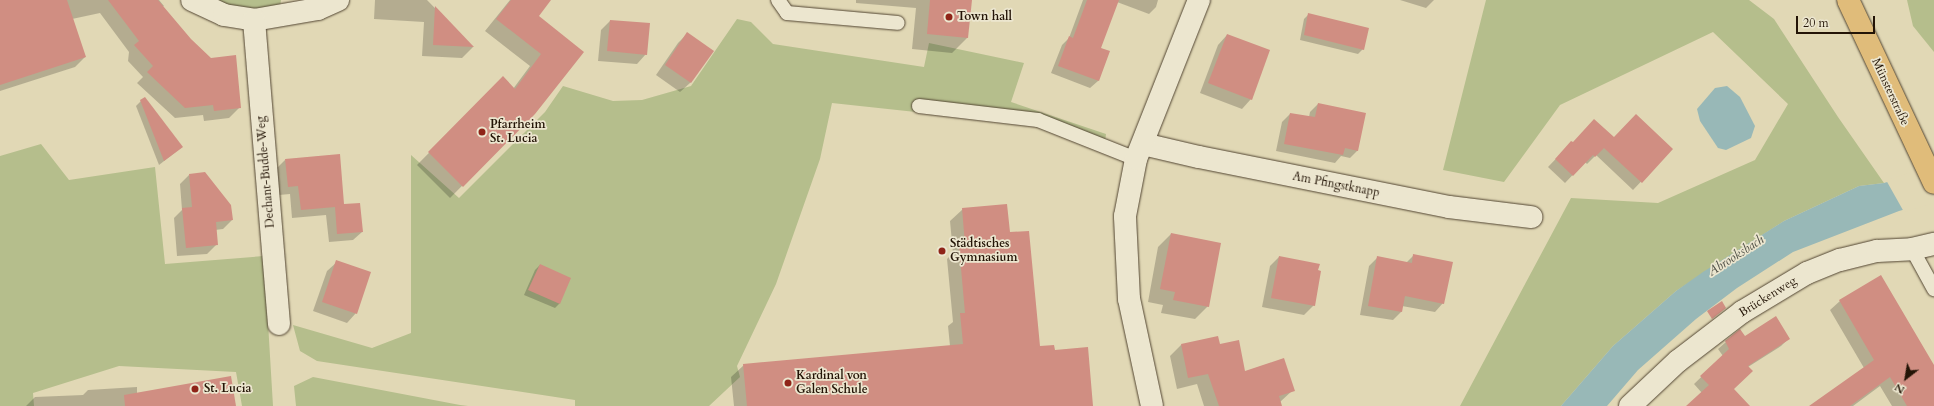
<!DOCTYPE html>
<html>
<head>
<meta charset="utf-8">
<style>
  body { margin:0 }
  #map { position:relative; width:1934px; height:406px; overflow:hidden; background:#e1d8b5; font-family:Cardo,serif }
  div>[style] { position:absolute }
  .green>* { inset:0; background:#b5be8c }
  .water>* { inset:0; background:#98b8b7 }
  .pier>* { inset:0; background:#e1d8b5 }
  .shadow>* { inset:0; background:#0003 }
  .building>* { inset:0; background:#d08e82 }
  .roads { filter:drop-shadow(0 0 1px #524532) drop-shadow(0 0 1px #524532) }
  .service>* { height:14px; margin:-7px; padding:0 7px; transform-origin:7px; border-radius:7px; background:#ece6cf }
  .minor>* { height:22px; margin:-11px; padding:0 11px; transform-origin:11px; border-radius:11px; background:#ece6cf }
  .primary>* { height:22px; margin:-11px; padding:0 11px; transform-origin:11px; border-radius:11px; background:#e0bc7a }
  .dots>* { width:11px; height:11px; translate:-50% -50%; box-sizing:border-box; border:2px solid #ece6cf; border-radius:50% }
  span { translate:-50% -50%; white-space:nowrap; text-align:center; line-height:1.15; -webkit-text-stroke:3.5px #ece6cf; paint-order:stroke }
  .poi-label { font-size:12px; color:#231406; font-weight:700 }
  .left { translate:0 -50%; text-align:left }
  .street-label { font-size:12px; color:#231406 }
  .water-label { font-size:13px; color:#4c4d44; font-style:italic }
  .north { position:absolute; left:1886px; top:358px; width:40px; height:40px; -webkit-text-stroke:3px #ece6cf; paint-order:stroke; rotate:211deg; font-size:11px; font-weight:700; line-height:16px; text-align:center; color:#231406 }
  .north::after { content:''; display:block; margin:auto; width:14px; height:18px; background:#231406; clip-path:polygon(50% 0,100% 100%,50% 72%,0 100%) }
  .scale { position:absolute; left:1796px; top:16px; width:79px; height:18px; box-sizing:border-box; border:2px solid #231406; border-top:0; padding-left:5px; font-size:12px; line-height:14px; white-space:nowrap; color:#231406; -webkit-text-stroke:3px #ece6cf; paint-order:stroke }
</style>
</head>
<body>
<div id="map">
  <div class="green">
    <div style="clip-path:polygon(212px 0,281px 0,280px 8px,249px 9px,228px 6px)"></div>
    <div style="clip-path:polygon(1486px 0,1749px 0,1774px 19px,1838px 117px,1884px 183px,1859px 186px,1784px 221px,1676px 291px,1613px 346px,1561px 406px,1460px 406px,1571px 198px,1658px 203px,1755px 160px,1788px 104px,1713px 32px,1560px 105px,1504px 182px,1443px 170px)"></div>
    <div style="clip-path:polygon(1907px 0,1934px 0,1934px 52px,1913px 26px)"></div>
    <div style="clip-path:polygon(737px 19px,751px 22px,773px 44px,924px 67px,929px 43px,1024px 63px,1011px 102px,1106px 134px,1104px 151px,1037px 125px,832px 103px,820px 159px,776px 284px,737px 366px,740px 377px,709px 406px,575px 406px,575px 400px,317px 361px,300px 351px,293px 325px,372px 348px,411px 333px,411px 155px,459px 198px,545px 112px,563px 86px,613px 101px,642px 100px,691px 86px)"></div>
    <div style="clip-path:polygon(41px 144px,69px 180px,155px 167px,165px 264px,264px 256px,273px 406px,242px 406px,236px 372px,119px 366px,33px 393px,34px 406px,0 406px,0 156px)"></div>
    <div style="clip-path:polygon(313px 377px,460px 405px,468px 406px,296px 406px,294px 386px)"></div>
  </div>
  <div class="water">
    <div style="clip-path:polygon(1727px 86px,1740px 97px,1755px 126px,1751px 138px,1726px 150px,1718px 148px,1700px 121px,1697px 109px,1715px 88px)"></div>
    <div style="clip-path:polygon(1934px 168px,1934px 201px,1899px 211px,1793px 252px,1737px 288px,1696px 319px,1638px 370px,1607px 406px,1561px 406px,1613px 346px,1676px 291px,1703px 272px,1784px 221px,1859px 186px,1884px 183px)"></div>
  </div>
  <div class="pier">
    <div style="clip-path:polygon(1934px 166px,1934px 203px,1904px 212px,1886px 180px)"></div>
  </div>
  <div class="shadow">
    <div style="clip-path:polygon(0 0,159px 0,164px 6px,162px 7px,240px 107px,229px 118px,204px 121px,203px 115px,175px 118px,137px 83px,143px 77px,128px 61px,129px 52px,100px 13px,72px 19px,85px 57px,75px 67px,0 91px)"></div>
    <div style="clip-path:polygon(375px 0,427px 0,473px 47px,462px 58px,422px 56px,424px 22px,374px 19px)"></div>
    <div style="clip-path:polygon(510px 0,536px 0,538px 17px,583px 52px,534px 113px,450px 198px,417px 165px,503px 78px,513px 89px,530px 66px,485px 31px)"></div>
    <div style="clip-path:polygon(856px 0,971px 0,967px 38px,952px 53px,912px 49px,916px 8px,856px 3px)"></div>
    <div style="clip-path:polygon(1083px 0,1158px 0,1156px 7px,1149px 14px,1117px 2px,1099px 48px,1109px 52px,1098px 81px,1090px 88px,1051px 73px,1062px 45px,1069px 38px)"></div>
    <div style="clip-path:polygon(1400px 0,1434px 0,1426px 8px)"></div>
    <div style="clip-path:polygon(1309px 14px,1363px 49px,1358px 54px,1300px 40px,1304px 19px)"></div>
    <div style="clip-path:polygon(610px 21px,646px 54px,637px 64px,598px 61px,601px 30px)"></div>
    <div style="clip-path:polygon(687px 34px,712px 51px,690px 83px,680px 92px,656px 75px,678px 43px)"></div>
    <div style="clip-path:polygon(1227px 35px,1251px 99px,1242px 109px,1200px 93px,1218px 45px)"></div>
    <div style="clip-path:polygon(141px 101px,182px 147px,159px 165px,136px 106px)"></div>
    <div style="clip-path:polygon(1318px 104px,1358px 150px,1350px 158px,1341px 156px,1335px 163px,1276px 151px,1282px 122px,1290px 114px,1309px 117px,1310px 112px)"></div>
    <div style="clip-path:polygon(1571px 143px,1672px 149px,1633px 190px,1596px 155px,1587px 164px,1585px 162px,1565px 183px,1548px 167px)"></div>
    <div style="clip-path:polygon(285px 160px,343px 205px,362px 232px,353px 240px,329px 242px,326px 215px,292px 218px,290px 194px,279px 195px,277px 168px)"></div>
    <div style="clip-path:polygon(189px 175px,232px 220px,223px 229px,215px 230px,217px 244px,207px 254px,177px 256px,174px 218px,182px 210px,180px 184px)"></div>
    <div style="clip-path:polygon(963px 209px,1009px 234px,1039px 347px,1054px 351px,1092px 406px,734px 406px,731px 377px,744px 365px,950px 346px,948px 326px,953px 322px,947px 259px,953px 253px,950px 221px)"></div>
    <div style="clip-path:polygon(1171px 234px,1208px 306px,1195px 319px,1161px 313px,1163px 305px,1148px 302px,1158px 247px)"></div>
    <div style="clip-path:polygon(1414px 255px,1443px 303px,1435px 312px,1402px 306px,1401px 312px,1393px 320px,1360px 315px,1369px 266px,1378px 257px,1406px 263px)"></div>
    <div style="clip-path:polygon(1279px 257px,1314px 305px,1304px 315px,1262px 307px,1270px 266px)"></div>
    <div style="clip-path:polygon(337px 262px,356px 313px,347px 323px,313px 311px,327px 271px)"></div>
    <div style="clip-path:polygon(540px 265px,560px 303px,555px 308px,524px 295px,535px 270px)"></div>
    <div style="clip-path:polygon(1840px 301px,1934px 367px,1934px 406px,1892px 406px,1880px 386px,1853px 406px,1815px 406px,1864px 368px,1830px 310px)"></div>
    <div style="clip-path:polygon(1744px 337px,1788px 339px,1781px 346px,1748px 367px,1733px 389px,1749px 406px,1688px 406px,1702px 393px,1694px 384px,1723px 356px,1718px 349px,1726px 342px)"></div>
    <div style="clip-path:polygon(1181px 345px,1219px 345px,1245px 372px,1293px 390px,1280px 402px,1281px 406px,1204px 406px,1197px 384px,1177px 389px,1170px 356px)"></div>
    <div style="clip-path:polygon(137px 387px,137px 394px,235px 406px,26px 406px,35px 397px,83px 395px,88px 390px)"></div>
  </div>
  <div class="building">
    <div style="clip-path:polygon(0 0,67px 0,86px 57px,0 85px)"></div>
    <div style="clip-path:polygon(108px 0,158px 0,191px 39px,211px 58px,236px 55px,241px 108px,214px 111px,213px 105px,185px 108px,147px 72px,153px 66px,134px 45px,139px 41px)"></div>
    <div style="clip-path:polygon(511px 0,551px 0,539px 16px,584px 52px,535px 114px,463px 187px,428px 152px,503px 76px,515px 89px,541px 54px,496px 19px)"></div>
    <div style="clip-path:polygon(930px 0,972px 0,968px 38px,927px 34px)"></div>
    <div style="clip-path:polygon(1087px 0,1119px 0,1101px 48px,1110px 51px,1099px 81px,1058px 66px,1069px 36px,1073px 38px)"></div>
    <div style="clip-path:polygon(435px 6px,474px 47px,433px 45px)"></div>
    <div style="clip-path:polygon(1308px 13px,1369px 28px,1364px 50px,1304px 35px)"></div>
    <div style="clip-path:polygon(610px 20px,650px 23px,647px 55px,607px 51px)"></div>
    <div style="clip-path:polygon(687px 32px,714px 51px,691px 83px,665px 65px)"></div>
    <div style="clip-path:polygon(1227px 34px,1270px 50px,1252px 100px,1208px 83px)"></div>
    <div style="clip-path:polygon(145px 97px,183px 147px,164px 161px,140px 100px)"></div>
    <div style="clip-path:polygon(1318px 103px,1366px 113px,1358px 151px,1345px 148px,1343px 155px,1284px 144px,1290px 113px,1315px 117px)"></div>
    <div style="clip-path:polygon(1636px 114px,1673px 149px,1642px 183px,1604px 148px,1595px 157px,1593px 155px,1573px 176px,1555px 159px,1571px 141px,1573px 142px,1594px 119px,1614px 137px)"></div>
    <div style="clip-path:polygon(340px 154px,344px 204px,360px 203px,363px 232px,337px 234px,335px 207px,301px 210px,298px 186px,288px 187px,285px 159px)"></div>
    <div style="clip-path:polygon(205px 172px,231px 205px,233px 220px,216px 222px,218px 245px,186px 248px,182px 208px,192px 207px,189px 174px)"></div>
    <div style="clip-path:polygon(1007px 204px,1010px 232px,1029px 231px,1040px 346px,1054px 345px,1055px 350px,1088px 347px,1093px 406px,747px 406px,743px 364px,963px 344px,960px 313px,965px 313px,959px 246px,965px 245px,962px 208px)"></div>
    <div style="clip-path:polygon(1171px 233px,1221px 243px,1209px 307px,1173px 300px,1175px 292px,1160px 289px)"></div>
    <div style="clip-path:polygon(1413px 254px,1453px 262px,1444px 304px,1405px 296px,1402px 312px,1368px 306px,1377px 256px,1412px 263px)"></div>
    <div style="clip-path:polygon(1279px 256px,1320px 264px,1318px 270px,1321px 271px,1315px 306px,1271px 298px)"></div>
    <div style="clip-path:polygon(336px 260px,371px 272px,357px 314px,322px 302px)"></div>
    <div style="clip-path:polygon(540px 264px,571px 278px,560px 304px,528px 290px)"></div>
    <div style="clip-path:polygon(1881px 275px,1934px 365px,1934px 406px,1907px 406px,1890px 377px,1850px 406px,1809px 406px,1874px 360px,1839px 300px)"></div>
    <div style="clip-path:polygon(1722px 301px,1726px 308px,1712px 319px,1707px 311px)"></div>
    <div style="clip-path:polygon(1776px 316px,1790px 339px,1748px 366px,1753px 371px,1734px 389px,1750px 406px,1686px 406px,1709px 385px,1700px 376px,1729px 349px,1725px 341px,1740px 329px,1745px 336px)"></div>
    <div style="clip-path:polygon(1218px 336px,1220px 344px,1239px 340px,1245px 371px,1284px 358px,1295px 391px,1279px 396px,1282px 406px,1219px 406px,1208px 374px,1188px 378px,1181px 344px)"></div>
    <div style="clip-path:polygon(231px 376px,236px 406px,125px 406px,124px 395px)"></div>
  </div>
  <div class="roads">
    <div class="service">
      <div style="left:778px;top:0;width:16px;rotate:55deg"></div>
      <div style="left:787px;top:13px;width:111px;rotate:5.1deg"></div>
      <div style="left:919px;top:106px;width:120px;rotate:6.7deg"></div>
      <div style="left:1038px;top:120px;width:105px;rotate:21.7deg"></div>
      <div style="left:1912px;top:249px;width:46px;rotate:61.2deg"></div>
    </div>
    <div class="minor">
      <div style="left:192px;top:0;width:35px;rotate:25deg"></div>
      <div style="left:224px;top:15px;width:30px;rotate:9deg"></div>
      <div style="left:254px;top:20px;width:65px;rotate:-9.8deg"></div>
      <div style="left:318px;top:9px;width:22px;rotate:-24deg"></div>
      <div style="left:254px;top:20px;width:305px;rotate:85.3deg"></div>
      <div style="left:1143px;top:144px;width:57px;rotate:13.1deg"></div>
      <div style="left:1199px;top:157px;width:255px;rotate:11.3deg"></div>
      <div style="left:1449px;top:207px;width:83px;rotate:7deg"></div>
      <div style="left:1152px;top:406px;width:109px;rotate:-102.1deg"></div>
      <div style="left:1129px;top:299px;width:83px;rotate:-92.8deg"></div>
      <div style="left:1125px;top:216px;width:58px;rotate:-79.1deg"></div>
      <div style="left:1136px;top:159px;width:171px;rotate:-68.4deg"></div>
      <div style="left:1630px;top:406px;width:66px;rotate:-43.2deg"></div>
      <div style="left:1678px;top:361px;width:81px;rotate:-37.4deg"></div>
      <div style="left:1742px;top:312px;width:76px;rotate:-31deg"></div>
      <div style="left:1807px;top:273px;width:35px;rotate:-22deg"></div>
      <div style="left:1840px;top:260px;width:38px;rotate:-14deg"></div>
      <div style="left:1877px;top:251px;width:35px;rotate:-3deg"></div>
      <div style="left:1912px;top:249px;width:23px;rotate:-13deg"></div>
    </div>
    <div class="primary">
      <div style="left:1848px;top:0;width:202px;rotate:64.8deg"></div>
    </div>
  </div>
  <div class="dots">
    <div style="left:949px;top:17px;background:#8f2418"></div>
    <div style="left:482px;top:132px;background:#8f2418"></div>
    <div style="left:942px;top:251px;background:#8f2418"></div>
    <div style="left:788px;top:383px;background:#8f2418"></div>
    <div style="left:195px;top:389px;background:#8f2418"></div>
  </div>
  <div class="poi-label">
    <span class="left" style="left:957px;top:17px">Town hall</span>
    <span class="left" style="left:490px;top:132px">Pfarrheim<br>St. Lucia</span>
    <span class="left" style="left:950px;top:251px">Städtisches<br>Gymnasium</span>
    <span class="left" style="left:796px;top:383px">Kardinal von<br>Galen Schule</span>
    <span class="left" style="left:204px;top:389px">St. Lucia</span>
  </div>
  <div class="street-label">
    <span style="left:1890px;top:92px;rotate:65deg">Münsterstraße</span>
    <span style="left:266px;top:172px;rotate:-95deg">Dechant-Budde-Weg</span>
    <span style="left:1336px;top:185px;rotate:11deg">Am Pfingstknapp</span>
    <span style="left:1768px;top:297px;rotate:-32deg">Brückenweg</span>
  </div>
  <div class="water-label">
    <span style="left:1736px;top:256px;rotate:-33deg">Abrooksbach</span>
  </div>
  <div class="north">N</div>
  <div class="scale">20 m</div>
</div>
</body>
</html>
